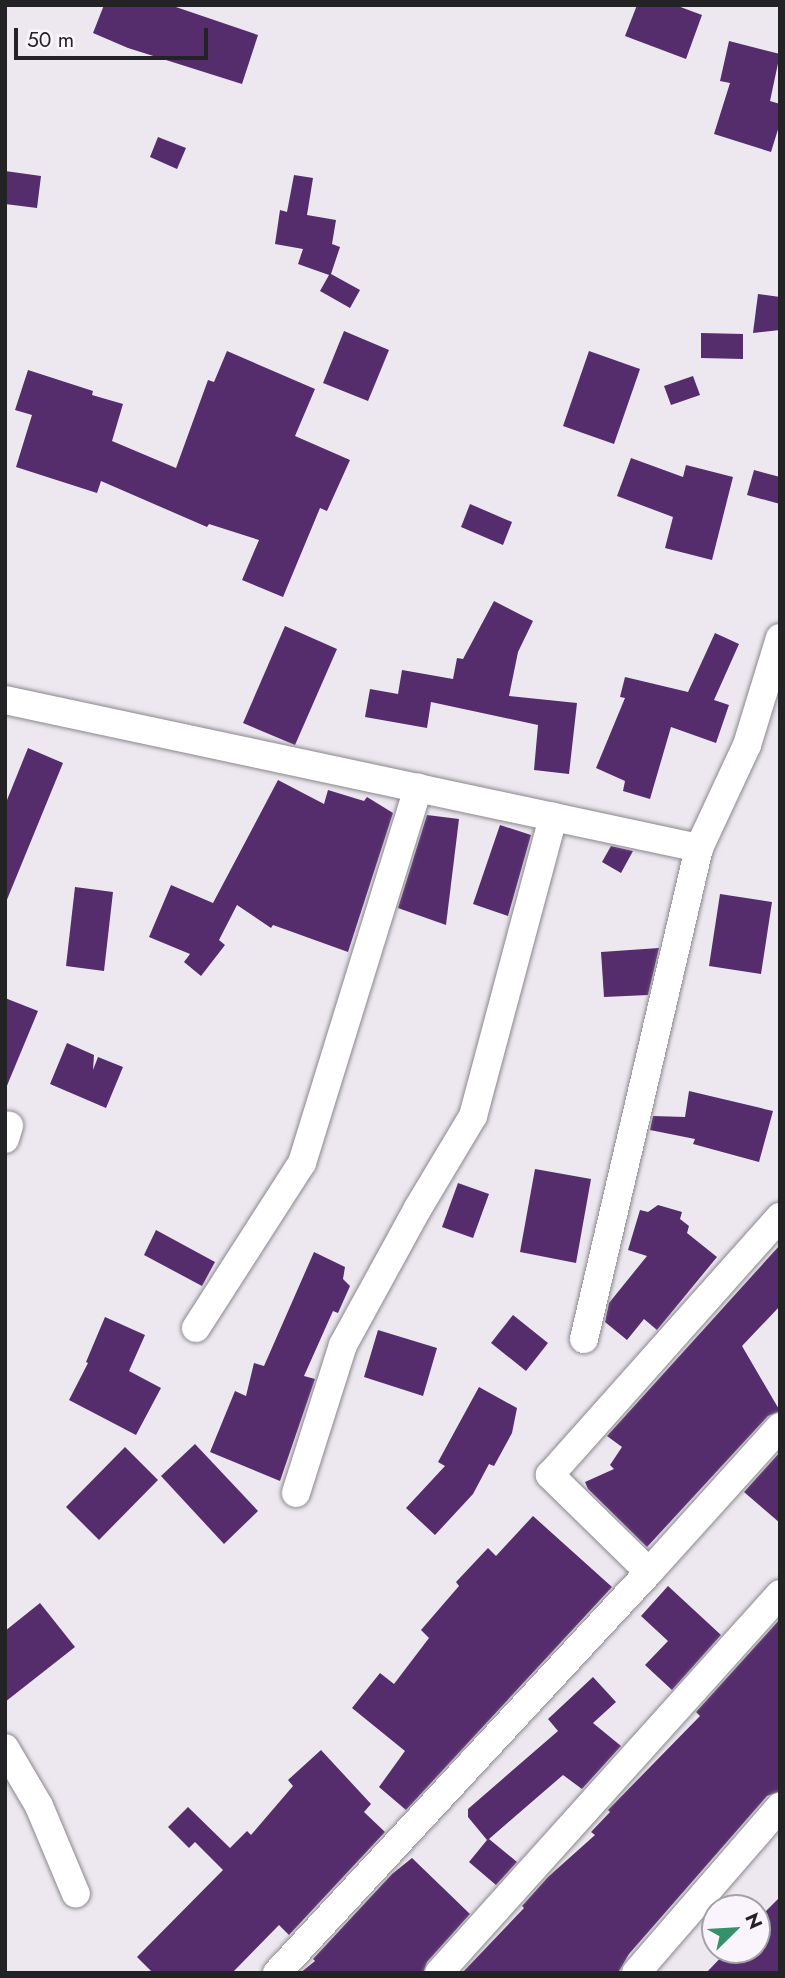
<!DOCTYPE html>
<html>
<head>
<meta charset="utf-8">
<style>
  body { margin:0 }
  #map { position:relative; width:785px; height:1978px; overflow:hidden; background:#ede8f0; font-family:Jost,sans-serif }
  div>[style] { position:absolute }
  .building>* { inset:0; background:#552c6c }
  .roads { filter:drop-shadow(0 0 2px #8b878e) drop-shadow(0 0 2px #8b878e) }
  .minor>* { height:28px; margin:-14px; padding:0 14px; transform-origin:14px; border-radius:14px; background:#fff }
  span { translate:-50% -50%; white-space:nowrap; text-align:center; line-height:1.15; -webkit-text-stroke:7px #faf5fd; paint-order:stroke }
  .frame { position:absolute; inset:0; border:7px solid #232224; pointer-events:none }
  .north { position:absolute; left:701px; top:1894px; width:70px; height:70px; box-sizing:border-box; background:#faf5fd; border:2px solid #a4a1a6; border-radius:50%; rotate:66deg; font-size:19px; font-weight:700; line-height:28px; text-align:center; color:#232224 }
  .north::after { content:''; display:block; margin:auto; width:24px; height:32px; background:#349169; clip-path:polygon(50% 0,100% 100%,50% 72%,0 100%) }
  .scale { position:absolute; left:14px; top:28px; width:194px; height:32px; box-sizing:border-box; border:4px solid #232224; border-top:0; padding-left:9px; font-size:21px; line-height:24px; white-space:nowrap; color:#232224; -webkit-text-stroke:5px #faf5fd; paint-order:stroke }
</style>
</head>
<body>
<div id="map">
  <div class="building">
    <div style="clip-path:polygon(104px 5px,170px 5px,258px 35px,242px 84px,128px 48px,93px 33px)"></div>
    <div style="clip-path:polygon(637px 5px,675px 5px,702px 15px,686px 59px,625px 36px)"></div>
    <div style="clip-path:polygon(729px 41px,780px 54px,770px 101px,780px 104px,780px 123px,771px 152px,714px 134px,730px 83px,720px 81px)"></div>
    <div style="clip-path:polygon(158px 137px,186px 148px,177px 169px,150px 157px)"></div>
    <div style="clip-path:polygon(5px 171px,41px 176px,37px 208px,5px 204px)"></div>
    <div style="clip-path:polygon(294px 175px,313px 178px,307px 215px,336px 220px,332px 244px,340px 247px,331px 274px,360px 290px,350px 308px,320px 291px,329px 275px,298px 264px,303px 249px,275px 244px,280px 210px,287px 212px)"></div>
    <div style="clip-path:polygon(758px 294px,780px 297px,780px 330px,753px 333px)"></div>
    <div style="clip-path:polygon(344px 331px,389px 350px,368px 401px,323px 383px)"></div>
    <div style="clip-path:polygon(701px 333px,743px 334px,743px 359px,701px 358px)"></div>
    <div style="clip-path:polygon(227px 351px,315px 389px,295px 436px,350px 460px,327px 511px,320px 508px,283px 597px,242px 580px,259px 540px,209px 524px,207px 527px,101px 481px,97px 493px,16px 467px,32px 415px,15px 410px,28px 370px,93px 391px,92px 395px,123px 404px,112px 441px,176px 468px,208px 380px,214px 382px)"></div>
    <div style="clip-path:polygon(589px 351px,640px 369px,614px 444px,563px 426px)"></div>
    <div style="clip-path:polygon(693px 376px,700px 395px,671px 405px,664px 386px)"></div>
    <div style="clip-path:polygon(631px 458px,683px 477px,686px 465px,733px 477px,712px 560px,665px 548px,673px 517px,617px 496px)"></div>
    <div style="clip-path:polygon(754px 470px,780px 477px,780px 504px,747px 495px)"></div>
    <div style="clip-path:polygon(470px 504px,512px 522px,503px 545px,461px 527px)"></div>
    <div style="clip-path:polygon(494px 601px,533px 621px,518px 652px,509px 696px,577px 703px,569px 774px,534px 770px,538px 725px,431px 702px,427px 728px,365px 717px,370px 689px,398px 694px,402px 670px,453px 679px,457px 658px,463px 659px)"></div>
    <div style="clip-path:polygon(285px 626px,337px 649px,295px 745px,243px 723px)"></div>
    <div style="clip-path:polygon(715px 633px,739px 644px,714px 700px,729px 705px,716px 743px,671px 727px,650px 799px,623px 791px,625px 781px,596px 768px,625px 698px,620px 697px,625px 677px,688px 692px)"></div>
    <div style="clip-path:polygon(28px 748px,63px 763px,6px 902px,5px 805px)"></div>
    <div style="clip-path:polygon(278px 780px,324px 804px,328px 790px,364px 801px,367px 797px,393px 813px,348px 952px,273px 925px,271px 928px,237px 905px,219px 940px,225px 945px,201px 976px,184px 962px,190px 954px,149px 937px,171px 885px,213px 903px)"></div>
    <div style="clip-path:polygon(427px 815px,459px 819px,446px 925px,398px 908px)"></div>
    <div style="clip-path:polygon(500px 825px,531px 835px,508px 916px,473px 904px)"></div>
    <div style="clip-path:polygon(611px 846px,633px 851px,621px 873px,602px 862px)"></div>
    <div style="clip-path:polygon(75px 887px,113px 892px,104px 971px,66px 966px)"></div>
    <div style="clip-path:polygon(720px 894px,772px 902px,761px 974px,709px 966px)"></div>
    <div style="clip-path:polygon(659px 948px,648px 995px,604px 997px,601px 952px)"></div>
    <div style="clip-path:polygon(5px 998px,38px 1011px,6px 1088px,5px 1088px)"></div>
    <div style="clip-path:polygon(67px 1043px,94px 1055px,93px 1070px,98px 1057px,123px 1067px,106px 1108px,50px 1084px)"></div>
    <div style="clip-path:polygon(689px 1091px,773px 1111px,759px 1162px,693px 1144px,695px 1139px,650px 1130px,653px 1116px,685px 1117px)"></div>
    <div style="clip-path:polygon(535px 1169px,591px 1179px,576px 1263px,520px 1252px)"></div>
    <div style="clip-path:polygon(458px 1183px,489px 1194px,473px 1238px,442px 1227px)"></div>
    <div style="clip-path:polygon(658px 1205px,682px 1212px,680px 1219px,689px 1226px,687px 1233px,717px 1257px,657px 1330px,644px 1319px,627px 1340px,605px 1322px,609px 1303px,647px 1256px,628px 1250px,640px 1210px,648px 1212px)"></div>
    <div style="clip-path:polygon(156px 1230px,215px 1262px,202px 1286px,144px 1255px)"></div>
    <div style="clip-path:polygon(780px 1245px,780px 1306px,742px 1346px,780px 1411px,768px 1416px,647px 1547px,588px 1489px,585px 1482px,614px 1469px,610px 1465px,622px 1447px,607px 1436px)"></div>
    <div style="clip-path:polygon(314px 1252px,345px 1267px,343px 1279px,350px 1286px,338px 1313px,333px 1311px,304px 1376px,315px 1379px,280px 1481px,210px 1452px,235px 1391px,246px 1396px,254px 1363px,264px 1366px)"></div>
    <div style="clip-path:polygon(513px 1315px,548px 1343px,526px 1371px,491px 1343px)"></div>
    <div style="clip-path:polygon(105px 1317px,145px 1335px,129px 1371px,161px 1388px,136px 1435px,69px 1400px,88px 1363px,86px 1362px)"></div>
    <div style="clip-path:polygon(378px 1330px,437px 1348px,423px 1396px,364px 1377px)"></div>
    <div style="clip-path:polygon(479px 1387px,517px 1408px,512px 1433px,494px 1466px,489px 1464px,473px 1494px,435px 1535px,406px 1508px,445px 1466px,438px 1462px)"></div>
    <div style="clip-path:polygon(195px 1444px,258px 1511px,224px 1544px,161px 1476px)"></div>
    <div style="clip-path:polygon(125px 1447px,158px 1480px,99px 1540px,66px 1507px)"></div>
    <div style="clip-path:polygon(780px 1452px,780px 1523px,744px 1492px)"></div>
    <div style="clip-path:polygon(533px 1516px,612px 1587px,406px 1810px,379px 1787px,405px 1751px,352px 1708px,380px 1673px,394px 1684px,429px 1638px,421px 1630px,459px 1586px,456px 1582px,488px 1548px,496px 1556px)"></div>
    <div style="clip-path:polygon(668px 1586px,721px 1635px,672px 1690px,645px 1665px,668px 1641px,641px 1616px)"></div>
    <div style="clip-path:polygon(40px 1603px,75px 1647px,5px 1702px,5px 1631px)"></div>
    <div style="clip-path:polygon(780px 1619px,780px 1791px,767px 1796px,629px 1954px,618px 1973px,462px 1973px,524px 1908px,522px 1906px,548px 1877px,595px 1835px,591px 1832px,610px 1812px,608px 1810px,700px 1716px,696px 1712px)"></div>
    <div style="clip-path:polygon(593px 1677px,616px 1702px,593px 1723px,621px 1746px,582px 1789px,563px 1775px,489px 1839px,517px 1862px,496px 1885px,469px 1862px,487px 1840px,468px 1817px,468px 1809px,558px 1731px,548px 1719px)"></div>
    <div style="clip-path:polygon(321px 1750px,371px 1804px,364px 1812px,385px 1832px,289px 1935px,279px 1925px,232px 1973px,153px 1973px,137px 1957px,223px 1870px,195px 1842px,189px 1848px,168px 1827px,188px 1807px,230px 1848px,247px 1831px,251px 1835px,293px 1786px,288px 1780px)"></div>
    <div style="clip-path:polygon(412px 1858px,470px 1914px,427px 1962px,423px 1973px,300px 1973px,315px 1961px,313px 1959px,392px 1874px)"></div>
    <div style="clip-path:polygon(780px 1897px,780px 1973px,706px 1973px,728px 1950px,757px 1950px,757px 1920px)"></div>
  </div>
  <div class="roads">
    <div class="minor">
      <div style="left:5px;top:700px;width:710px;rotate:12.04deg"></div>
      <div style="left:699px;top:848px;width:114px;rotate:-65deg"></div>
      <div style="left:747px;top:745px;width:112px;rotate:-72.9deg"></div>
      <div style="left:5px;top:1139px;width:14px;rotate:-73deg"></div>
      <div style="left:196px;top:1328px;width:196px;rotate:-57.3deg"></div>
      <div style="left:302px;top:1163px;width:393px;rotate:-72.8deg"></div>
      <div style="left:584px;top:1339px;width:504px;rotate:-76.82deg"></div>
      <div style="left:296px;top:1493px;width:155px;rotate:-72.4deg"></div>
      <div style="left:343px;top:1345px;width:156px;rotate:-61.3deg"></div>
      <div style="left:418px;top:1208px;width:107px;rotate:-59.1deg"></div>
      <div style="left:473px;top:1116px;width:310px;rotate:-75deg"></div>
      <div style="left:649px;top:1572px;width:139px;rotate:-135.6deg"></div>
      <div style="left:550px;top:1475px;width:346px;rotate:-48.3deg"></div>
      <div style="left:5px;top:1748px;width:67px;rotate:59.6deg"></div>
      <div style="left:39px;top:1806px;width:95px;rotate:67.2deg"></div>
      <div style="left:277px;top:1973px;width:547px;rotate:-47.15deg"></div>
      <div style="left:649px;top:1572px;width:195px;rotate:-47.9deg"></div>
      <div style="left:439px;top:1973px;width:510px;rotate:-48.02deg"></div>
      <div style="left:636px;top:1973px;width:220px;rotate:-49.1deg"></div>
    </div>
  </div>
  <div class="frame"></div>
  <div class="north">N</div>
  <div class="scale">50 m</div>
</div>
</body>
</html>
